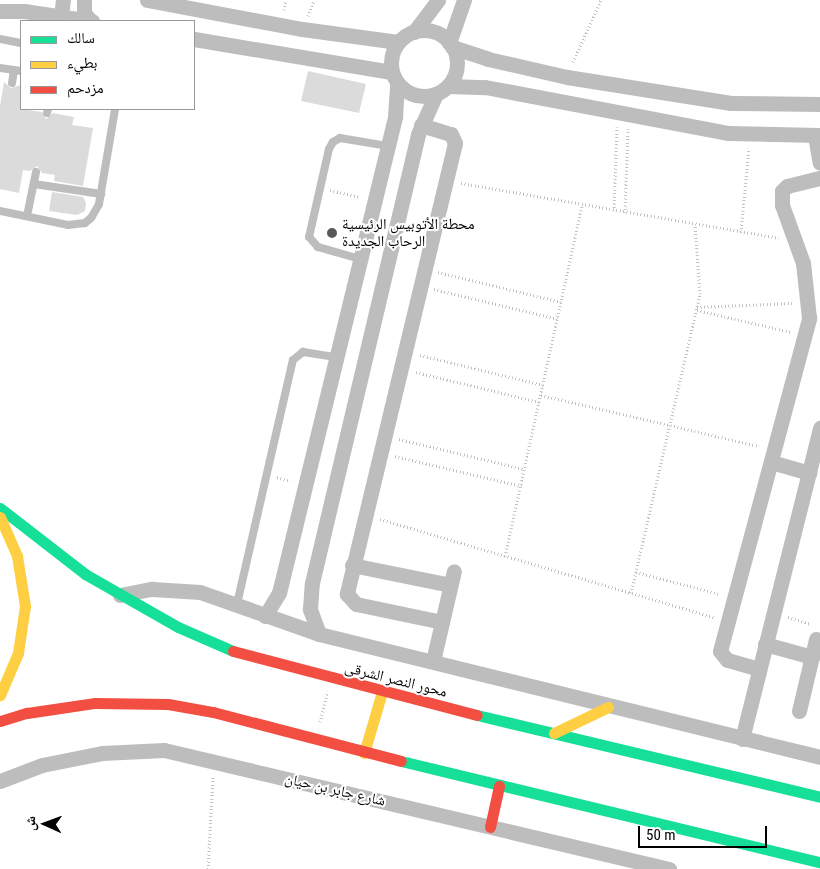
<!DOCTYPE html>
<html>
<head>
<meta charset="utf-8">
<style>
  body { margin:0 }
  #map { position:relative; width:820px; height:869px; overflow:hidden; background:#fff; font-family:"Roboto Condensed","Noto Naskh Arabic",sans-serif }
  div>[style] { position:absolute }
  .building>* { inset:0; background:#dbdbdb }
  .path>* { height:3px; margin-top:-1.5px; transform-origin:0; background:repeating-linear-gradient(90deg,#c2c2c2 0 1px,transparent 0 3.5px) }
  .lane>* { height:8px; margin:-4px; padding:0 4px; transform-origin:4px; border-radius:4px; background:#bdbdbd }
  .street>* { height:15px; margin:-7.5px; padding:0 7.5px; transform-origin:7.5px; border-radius:7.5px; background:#bdbdbd }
  .street>.ring { margin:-7.5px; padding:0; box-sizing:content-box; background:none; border:15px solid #bdbdbd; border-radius:50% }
  .fast>* { height:11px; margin:-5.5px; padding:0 5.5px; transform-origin:5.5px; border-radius:5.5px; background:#16e098 }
  .slow>* { height:11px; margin:-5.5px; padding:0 5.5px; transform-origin:5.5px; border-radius:5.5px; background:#ffcf43 }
  .jam>* { height:11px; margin:-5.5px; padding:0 5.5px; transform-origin:5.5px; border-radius:5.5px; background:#f24e42 }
  .dots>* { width:14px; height:14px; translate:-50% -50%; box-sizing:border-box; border:2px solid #fff; border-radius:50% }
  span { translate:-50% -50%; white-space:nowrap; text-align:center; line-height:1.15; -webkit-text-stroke:4px #fff; paint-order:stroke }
  .poi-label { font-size:15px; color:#000 }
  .left { translate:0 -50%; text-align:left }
  .street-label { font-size:15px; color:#000 }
  .legend { position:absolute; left:20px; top:20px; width:175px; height:90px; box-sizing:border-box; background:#fff; border:1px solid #999; margin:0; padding:6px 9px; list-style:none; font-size:15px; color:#000 }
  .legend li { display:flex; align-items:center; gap:10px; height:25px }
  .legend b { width:25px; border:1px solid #999 }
  .north { position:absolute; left:20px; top:799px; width:50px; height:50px; -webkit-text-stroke:4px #fff; paint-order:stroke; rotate:272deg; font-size:14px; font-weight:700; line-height:20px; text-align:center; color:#000 }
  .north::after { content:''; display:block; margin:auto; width:18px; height:22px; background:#000; clip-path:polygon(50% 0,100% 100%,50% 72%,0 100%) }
  .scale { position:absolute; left:638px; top:826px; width:129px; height:22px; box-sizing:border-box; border:2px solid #000; border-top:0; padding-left:6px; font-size:15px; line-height:18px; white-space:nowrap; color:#000; -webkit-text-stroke:4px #fff; paint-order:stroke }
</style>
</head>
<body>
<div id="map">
  <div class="building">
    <div style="clip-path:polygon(308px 71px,366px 84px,359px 113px,301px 101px)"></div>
    <div style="clip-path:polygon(4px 82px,11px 88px,21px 85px,21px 109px,42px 112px,46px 119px,53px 113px,74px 117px,72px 125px,93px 128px,83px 186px,54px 181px,55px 175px,42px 173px,37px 166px,30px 171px,23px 170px,19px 193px,0 189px,0 106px)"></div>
    <div style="clip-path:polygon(52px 192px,83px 197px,86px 203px,85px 211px,77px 215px,49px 211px)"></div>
  </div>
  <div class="path">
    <div style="left:284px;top:10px;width:10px;rotate:-79deg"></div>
    <div style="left:308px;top:16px;width:17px;rotate:-69deg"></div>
    <div style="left:573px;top:62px;width:68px;rotate:-65.7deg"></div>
    <div style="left:461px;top:183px;width:322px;rotate:9.8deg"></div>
    <div style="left:330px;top:190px;width:31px;rotate:13deg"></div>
    <div style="left:614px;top:211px;width:84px;rotate:-88deg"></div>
    <div style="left:625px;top:213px;width:84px;rotate:-88deg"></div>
    <div style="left:741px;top:232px;width:84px;rotate:-84.6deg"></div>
    <div style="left:438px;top:272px;width:127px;rotate:13.7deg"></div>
    <div style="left:434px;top:289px;width:128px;rotate:13.6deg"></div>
    <div style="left:697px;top:307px;width:95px;rotate:-2.4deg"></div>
    <div style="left:697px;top:310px;width:97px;rotate:13.2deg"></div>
    <div style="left:420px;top:355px;width:127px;rotate:13.7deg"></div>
    <div style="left:416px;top:372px;width:127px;rotate:13.7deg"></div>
    <div style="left:541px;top:395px;width:224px;rotate:13.2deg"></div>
    <div style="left:399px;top:439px;width:129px;rotate:13.5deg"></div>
    <div style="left:395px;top:456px;width:130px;rotate:13.4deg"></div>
    <div style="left:277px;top:477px;width:14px;rotate:17deg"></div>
    <div style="left:380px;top:519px;width:348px;rotate:16.4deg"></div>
    <div style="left:505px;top:556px;width:358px;rotate:-77.6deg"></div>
    <div style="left:636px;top:572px;width:87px;rotate:14.7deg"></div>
    <div style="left:631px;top:593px;width:307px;rotate:-77deg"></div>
    <div style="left:700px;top:294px;width:69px;rotate:-94.1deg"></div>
    <div style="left:788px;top:617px;width:24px;rotate:17deg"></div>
    <div style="left:320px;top:722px;width:29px;rotate:-76deg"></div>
    <div style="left:208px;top:869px;width:92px;rotate:-86.9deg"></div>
  </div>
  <div class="lane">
    <div style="left:0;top:39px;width:21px;rotate:11deg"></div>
    <div style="left:0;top:68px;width:21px;rotate:8deg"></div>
    <div style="left:12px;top:83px;width:13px;rotate:-81deg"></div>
    <div style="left:47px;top:113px;width:4px;rotate:-76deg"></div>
    <div style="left:34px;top:184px;width:68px;rotate:8.5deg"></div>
    <div style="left:0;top:211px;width:69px;rotate:11.6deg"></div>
    <div style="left:68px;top:225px;width:17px;rotate:-7deg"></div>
    <div style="left:85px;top:223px;width:8px;rotate:-40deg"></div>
    <div style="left:91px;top:218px;width:16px;rotate:-60deg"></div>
    <div style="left:99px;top:204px;width:96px;rotate:-80.4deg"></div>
    <div style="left:27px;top:216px;width:45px;rotate:-78.4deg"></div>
    <div style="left:360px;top:259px;width:44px;rotate:-164.1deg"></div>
    <div style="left:318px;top:247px;width:13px;rotate:-132deg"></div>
    <div style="left:309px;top:237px;width:90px;rotate:-77.2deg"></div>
    <div style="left:329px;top:149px;width:8px;rotate:-60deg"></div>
    <div style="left:333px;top:142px;width:8px;rotate:-30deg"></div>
    <div style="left:340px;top:138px;width:49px;rotate:9.5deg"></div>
    <div style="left:237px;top:604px;width:250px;rotate:-77.1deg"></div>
    <div style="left:293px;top:360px;width:13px;rotate:-39deg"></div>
    <div style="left:303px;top:352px;width:33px;rotate:9deg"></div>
  </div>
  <div class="street">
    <div style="left:84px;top:0;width:13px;rotate:90deg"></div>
    <div style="left:84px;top:13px;width:11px;rotate:49deg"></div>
    <div style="left:147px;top:0;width:158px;rotate:10.6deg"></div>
    <div style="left:302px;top:29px;width:97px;rotate:7.7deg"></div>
    <div style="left:0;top:11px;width:24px"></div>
    <div style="left:24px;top:11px;width:69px;rotate:8.4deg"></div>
    <div style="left:61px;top:16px;width:16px;rotate:-83deg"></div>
    <div class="ring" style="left:391px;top:30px;width:51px;height:51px"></div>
    <div style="left:414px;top:32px;width:40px;rotate:-53deg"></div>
    <div style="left:194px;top:39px;width:200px;rotate:9.5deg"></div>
    <div style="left:449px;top:43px;width:46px;rotate:-70.8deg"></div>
    <div style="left:452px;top:47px;width:38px;rotate:18deg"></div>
    <div style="left:488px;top:59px;width:81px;rotate:12.8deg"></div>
    <div style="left:567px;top:77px;width:166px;rotate:9deg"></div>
    <div style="left:731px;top:103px;width:89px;rotate:0.6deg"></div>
    <div style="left:448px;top:86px;width:37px;rotate:2deg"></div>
    <div style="left:485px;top:87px;width:248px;rotate:10.7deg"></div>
    <div style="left:729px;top:133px;width:91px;rotate:1.3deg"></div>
    <div style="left:421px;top:125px;width:31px;rotate:17deg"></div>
    <div style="left:451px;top:134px;width:10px;rotate:66deg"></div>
    <div style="left:455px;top:143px;width:464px;rotate:103.5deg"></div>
    <div style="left:347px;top:594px;width:13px;rotate:48deg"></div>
    <div style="left:356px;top:604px;width:88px;rotate:11.8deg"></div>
    <div style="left:815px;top:136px;width:27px;rotate:80deg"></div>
    <div style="left:771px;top:462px;width:40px;rotate:16deg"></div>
    <div style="left:352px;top:565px;width:100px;rotate:11.5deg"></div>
    <div style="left:120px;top:595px;width:33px;rotate:-11deg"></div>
    <div style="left:152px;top:589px;width:48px;rotate:3.6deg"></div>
    <div style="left:200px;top:592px;width:126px;rotate:19.4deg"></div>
    <div style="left:319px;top:634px;width:516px;rotate:13.79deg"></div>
    <div style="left:265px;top:616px;width:27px;rotate:-59deg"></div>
    <div style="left:279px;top:593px;width:491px;rotate:-76.3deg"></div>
    <div style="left:395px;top:116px;width:32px;rotate:-86deg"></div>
    <div style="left:319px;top:634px;width:27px;rotate:-110deg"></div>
    <div style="left:310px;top:609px;width:26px;rotate:-86deg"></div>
    <div style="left:312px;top:583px;width:461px;rotate:-76.7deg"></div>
    <div style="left:418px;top:134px;width:44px;rotate:-65.8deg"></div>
    <div style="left:765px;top:644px;width:49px;rotate:15.5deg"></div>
    <div style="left:433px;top:661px;width:92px;rotate:-76.9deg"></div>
    <div style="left:759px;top:669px;width:33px;rotate:-164deg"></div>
    <div style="left:727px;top:660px;width:11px;rotate:-128deg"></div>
    <div style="left:720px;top:651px;width:345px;rotate:-75deg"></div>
    <div style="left:809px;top:318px;width:55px;rotate:-96.2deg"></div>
    <div style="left:803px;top:263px;width:62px;rotate:-109.9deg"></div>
    <div style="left:782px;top:205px;width:14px;rotate:-90deg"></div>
    <div style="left:782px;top:191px;width:7px;rotate:-45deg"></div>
    <div style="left:787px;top:186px;width:34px;rotate:-14deg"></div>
    <div style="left:799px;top:711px;width:74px;rotate:-76.7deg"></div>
    <div style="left:742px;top:739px;width:321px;rotate:-75.9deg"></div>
    <div style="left:0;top:781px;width:45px;rotate:-20.9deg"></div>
    <div style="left:42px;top:765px;width:61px;rotate:-11.3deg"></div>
    <div style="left:102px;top:753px;width:62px;rotate:-2.8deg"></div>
    <div style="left:164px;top:750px;width:519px;rotate:13.26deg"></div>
  </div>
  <div class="fast">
    <div style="left:0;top:508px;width:108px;rotate:37.8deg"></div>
    <div style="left:85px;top:574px;width:107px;rotate:29.7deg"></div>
    <div style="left:178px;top:627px;width:60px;rotate:23.6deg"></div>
    <div style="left:477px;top:715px;width:353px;rotate:13.4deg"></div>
    <div style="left:401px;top:761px;width:431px;rotate:13.6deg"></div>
  </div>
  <div class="slow">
    <div style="left:0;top:517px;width:43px;rotate:66.4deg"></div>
    <div style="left:17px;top:556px;width:51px;rotate:80.9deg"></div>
    <div style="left:25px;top:606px;width:48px;rotate:98.5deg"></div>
    <div style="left:18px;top:653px;width:46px;rotate:113.2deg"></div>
    <div style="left:554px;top:733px;width:60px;rotate:-25.7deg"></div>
    <div style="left:364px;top:753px;width:64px;rotate:-73.6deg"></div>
  </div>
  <div class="jam">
    <div style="left:233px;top:651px;width:252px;rotate:14.7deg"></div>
    <div style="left:0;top:721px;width:28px;rotate:-17deg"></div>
    <div style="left:27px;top:713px;width:69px;rotate:-8.4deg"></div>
    <div style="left:95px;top:703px;width:73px;rotate:0.8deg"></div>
    <div style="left:168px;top:704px;width:46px;rotate:10.1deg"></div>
    <div style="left:213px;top:712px;width:194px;rotate:14.6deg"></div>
    <div style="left:490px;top:827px;width:42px;rotate:-77.6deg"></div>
  </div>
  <div class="dots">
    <div style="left:332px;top:233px;background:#595959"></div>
  </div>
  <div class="poi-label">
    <span class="left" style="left:342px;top:233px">محطة الأتوبيس الرئيسية<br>الرحاب الجديدة</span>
  </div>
  <div class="street-label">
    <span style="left:396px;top:680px;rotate:14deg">محور النصر الشرقى</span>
    <span style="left:335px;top:790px;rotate:13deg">شارع جابر بن حيان</span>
  </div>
  <ul class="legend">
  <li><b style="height:6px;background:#16e098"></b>سالك</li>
  <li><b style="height:6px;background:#ffcf43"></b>بطيء</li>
  <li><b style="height:6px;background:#f24e42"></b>مزدحم</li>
  </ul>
  <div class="north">ش</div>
  <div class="scale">50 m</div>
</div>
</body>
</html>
